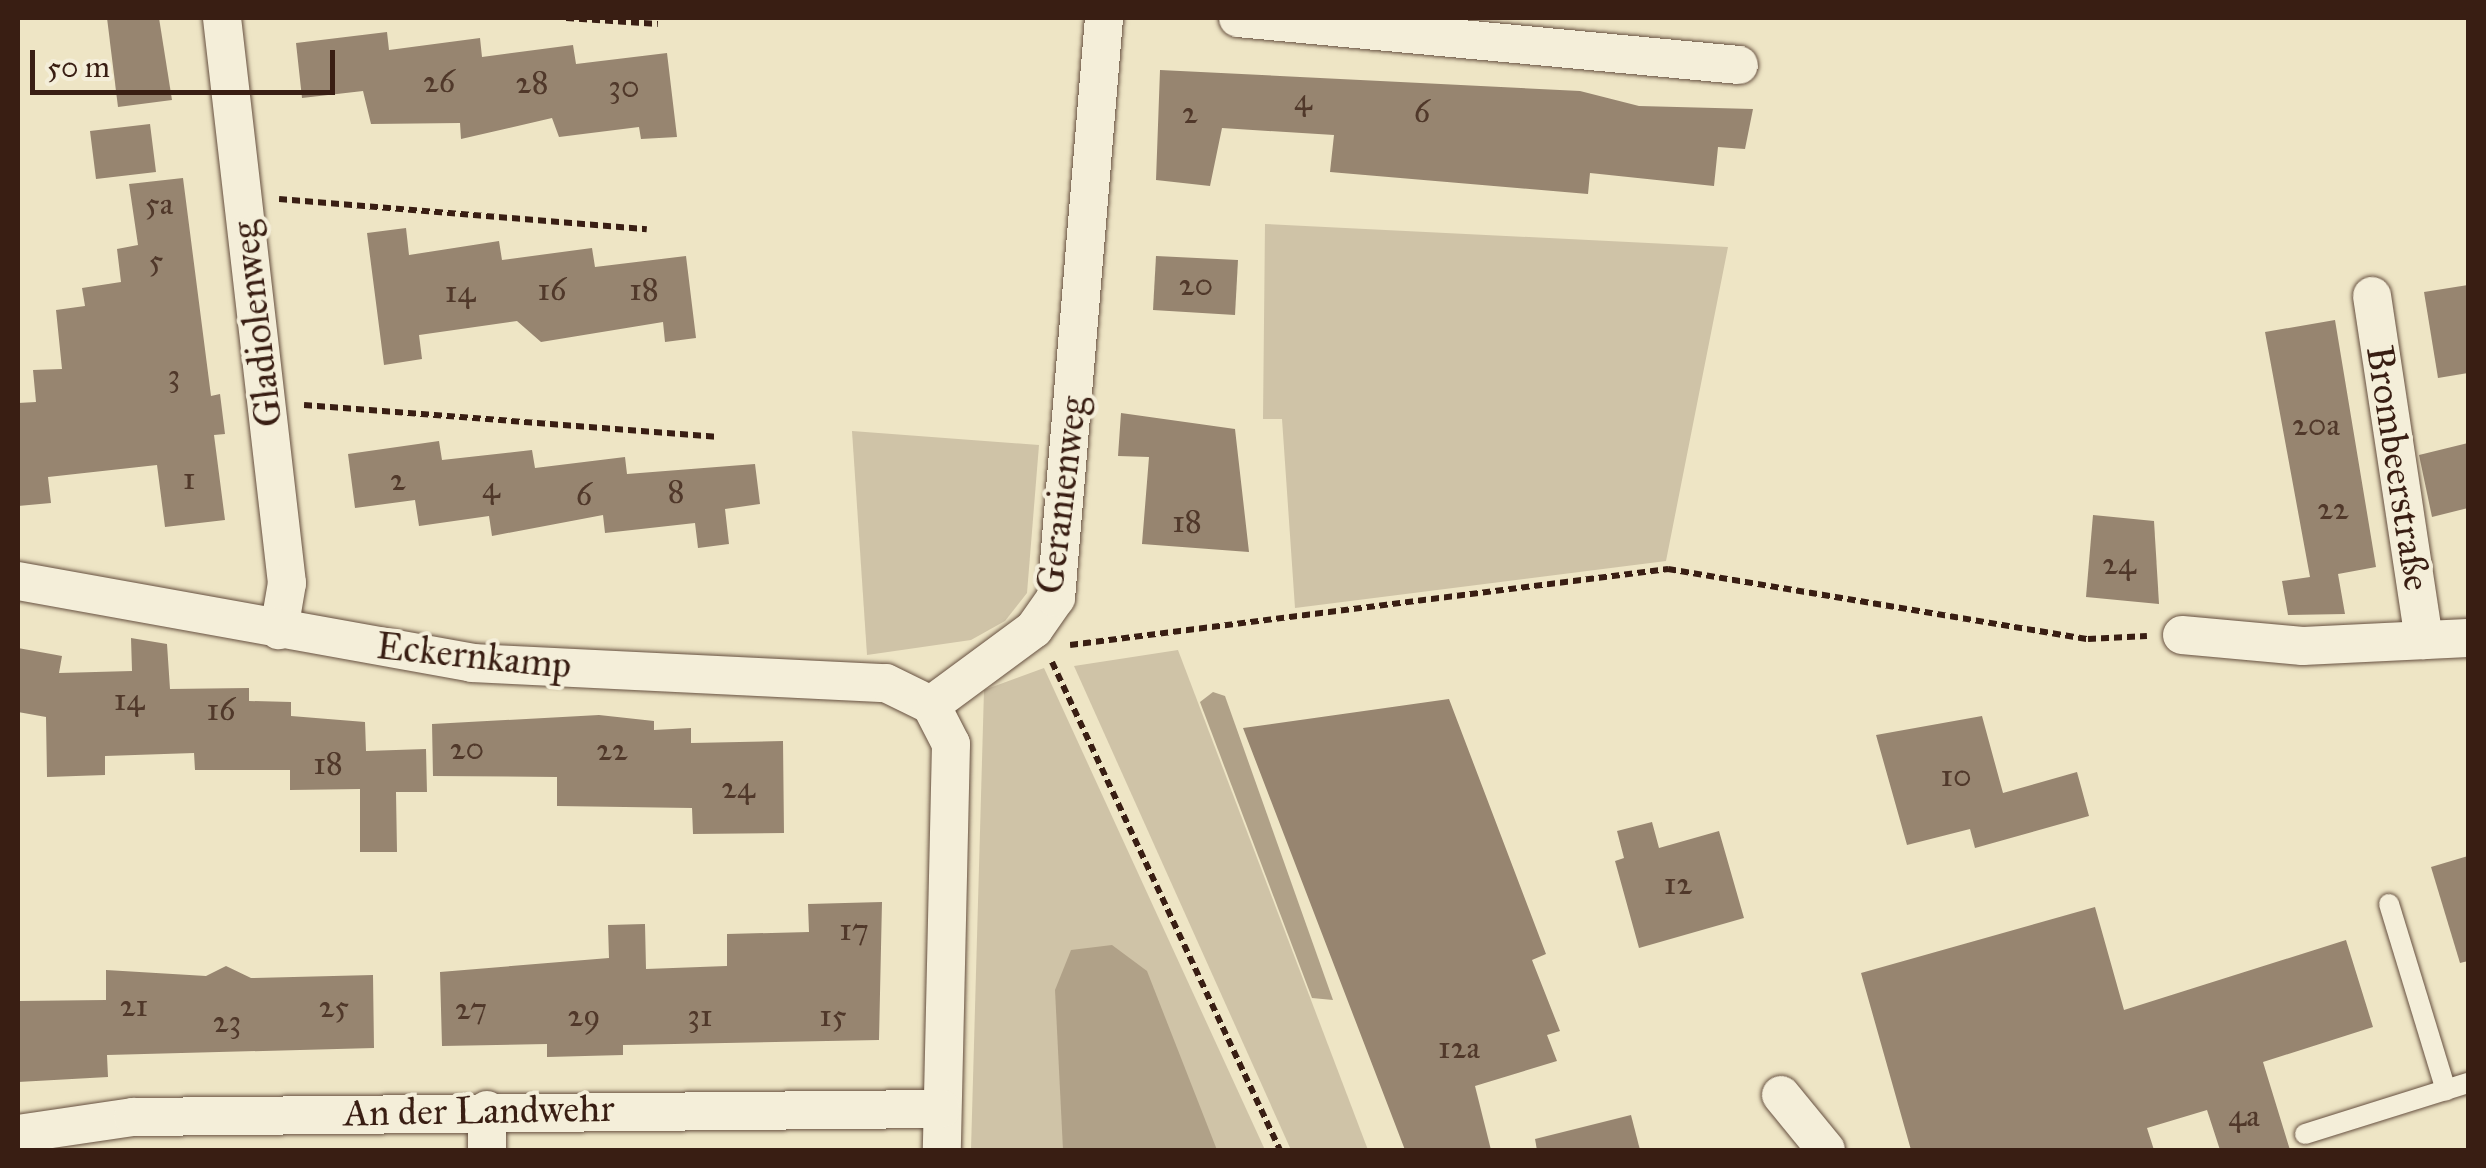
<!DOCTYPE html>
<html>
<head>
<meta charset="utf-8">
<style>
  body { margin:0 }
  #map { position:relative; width:2486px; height:1168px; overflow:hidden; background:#eee5c5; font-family:"IM FELL Great Primer",serif }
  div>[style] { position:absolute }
  .green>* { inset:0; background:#cfc3a7 }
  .water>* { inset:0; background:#b0a188 }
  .building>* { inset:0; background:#978570 }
  .path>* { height:6px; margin-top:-3px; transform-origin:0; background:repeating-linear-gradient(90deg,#391e13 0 8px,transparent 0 13px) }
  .roads { filter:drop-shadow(0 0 2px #665040) drop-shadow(0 0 2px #665040) }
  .service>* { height:20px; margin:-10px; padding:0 10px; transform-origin:10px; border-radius:10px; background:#f4eed9 }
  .minor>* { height:38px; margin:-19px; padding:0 19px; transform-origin:19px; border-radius:19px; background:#f4eed9 }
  span { translate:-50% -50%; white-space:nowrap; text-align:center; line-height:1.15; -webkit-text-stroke:8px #f4eed9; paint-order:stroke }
  .number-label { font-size:32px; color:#50382a }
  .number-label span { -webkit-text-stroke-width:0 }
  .street-label { font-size:38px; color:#391e13 }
  .frame { position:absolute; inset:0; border:20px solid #391e13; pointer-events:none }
  .scale { position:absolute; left:30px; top:50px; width:305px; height:45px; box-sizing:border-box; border:5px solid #391e13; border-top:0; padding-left:12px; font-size:30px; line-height:35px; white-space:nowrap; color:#391e13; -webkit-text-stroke:8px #f4eed9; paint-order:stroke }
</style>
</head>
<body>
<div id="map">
  <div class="green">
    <div style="clip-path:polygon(1265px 224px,1728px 247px,1666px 561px,1295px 608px,1282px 419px,1263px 419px)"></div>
    <div style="clip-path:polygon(852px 431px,1039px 445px,1027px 593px,1005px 621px,971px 640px,867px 655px)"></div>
    <div style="clip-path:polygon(1178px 650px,1368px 1150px,1291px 1150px,1074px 666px)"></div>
    <div style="clip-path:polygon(1044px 668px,1265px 1150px,971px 1150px,984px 690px)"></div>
  </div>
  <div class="water">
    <div style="clip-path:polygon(1213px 692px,1225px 696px,1333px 1000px,1312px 998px,1200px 702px)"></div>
    <div style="clip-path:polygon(1112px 945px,1147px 971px,1217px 1150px,1063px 1150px,1055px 990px,1071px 950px)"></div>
  </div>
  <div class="building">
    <div style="clip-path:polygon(107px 18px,159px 18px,172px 100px,118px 107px)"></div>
    <div style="clip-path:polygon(387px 32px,389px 50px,480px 38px,482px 57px,573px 45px,576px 64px,667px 53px,677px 137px,641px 139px,639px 127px,559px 137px,552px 118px,461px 139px,460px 123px,371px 124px,363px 91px,302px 98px,296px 43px)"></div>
    <div style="clip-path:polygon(1160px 70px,1580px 91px,1639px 106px,1753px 109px,1745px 149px,1718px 147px,1714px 186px,1590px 173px,1588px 194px,1330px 172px,1334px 135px,1222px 128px,1210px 186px,1156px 180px)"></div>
    <div style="clip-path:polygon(150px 124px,156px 172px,96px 179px,90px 131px)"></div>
    <div style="clip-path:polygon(183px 178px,211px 396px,220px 394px,225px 434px,214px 435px,225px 520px,165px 527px,157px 465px,48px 477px,51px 503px,18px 506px,18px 403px,36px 402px,33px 370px,62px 369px,56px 310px,85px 306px,82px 288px,121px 282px,117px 249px,138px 245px,129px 184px)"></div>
    <div style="clip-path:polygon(406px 228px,409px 255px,499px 241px,502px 260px,592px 248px,595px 267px,686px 256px,696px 338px,665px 342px,663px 322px,541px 342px,517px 321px,419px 335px,422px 359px,384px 365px,367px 233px)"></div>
    <div style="clip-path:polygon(1156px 256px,1238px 260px,1235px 315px,1153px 310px)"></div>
    <div style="clip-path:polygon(2468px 285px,2468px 373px,2438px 378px,2424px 292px)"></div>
    <div style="clip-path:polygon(2335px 320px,2376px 567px,2338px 574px,2345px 614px,2288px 615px,2282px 581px,2310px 577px,2265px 332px)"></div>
    <div style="clip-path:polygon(1121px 413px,1235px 429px,1249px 552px,1142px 544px,1149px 457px,1118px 456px)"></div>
    <div style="clip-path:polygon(439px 441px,442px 460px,532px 450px,535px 468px,625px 457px,627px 474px,755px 464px,760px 504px,725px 509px,729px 544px,698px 548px,695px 523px,605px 533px,603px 515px,492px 536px,489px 516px,419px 526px,415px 500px,355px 508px,348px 454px)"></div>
    <div style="clip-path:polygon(2468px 443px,2468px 508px,2432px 517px,2419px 455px)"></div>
    <div style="clip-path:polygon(2093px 515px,2154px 521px,2159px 604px,2086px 597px)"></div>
    <div style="clip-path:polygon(131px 638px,167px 644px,170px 689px,249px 688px,249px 701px,291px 702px,291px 716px,365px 722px,366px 751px,426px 749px,427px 792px,396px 792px,397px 852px,360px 852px,360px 789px,290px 790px,290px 770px,195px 770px,194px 753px,105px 756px,105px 775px,47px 777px,46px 717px,18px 712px,18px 648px,62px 656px,59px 673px,132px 671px)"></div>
    <div style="clip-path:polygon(1449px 699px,1546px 954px,1532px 960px,1560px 1031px,1547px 1035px,1557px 1061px,1475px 1086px,1491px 1150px,1405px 1150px,1243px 728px)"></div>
    <div style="clip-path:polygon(599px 715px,654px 721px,654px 730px,691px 728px,691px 743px,783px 741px,784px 833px,693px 834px,692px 808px,557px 806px,557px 777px,433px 776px,432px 724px)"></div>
    <div style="clip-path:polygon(1982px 716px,2003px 793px,2077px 772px,2089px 816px,1975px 848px,1970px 829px,1907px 845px,1876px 735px)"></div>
    <div style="clip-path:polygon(1652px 822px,1659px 848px,1719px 831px,1744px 918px,1639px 948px,1615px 861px,1624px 858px,1617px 831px)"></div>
    <div style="clip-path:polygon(2468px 856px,2468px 961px,2460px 963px,2431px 867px)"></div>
    <div style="clip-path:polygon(882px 902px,879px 1040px,623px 1045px,623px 1055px,547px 1057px,547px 1044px,442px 1046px,440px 972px,609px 958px,608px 925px,645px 924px,646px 969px,727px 966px,727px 934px,809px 932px,808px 904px)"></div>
    <div style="clip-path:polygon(2095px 907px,2124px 1010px,2346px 940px,2373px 1027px,2263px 1062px,2290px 1150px,2220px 1150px,2207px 1110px,2147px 1128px,2154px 1150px,1911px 1150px,1861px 973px)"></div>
    <div style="clip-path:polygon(226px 966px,251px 978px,373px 975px,374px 1048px,107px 1055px,108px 1077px,18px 1082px,18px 1001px,106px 1000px,106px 970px,206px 976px)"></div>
    <div style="clip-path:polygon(1631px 1115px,1640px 1150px,1537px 1150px,1535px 1139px)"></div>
  </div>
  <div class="path">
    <div style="left:566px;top:18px;width:92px;rotate:3.7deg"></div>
    <div style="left:279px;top:199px;width:369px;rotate:4.7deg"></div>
    <div style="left:304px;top:405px;width:413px;rotate:4.4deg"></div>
    <div style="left:1070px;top:645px;width:603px;rotate:-7.24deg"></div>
    <div style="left:1668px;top:569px;width:426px;rotate:9.5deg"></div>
    <div style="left:2088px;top:639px;width:59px;rotate:-2.9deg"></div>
    <div style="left:1052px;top:662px;width:539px;rotate:64.96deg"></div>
  </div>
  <div class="roads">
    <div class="service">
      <div style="left:2389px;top:904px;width:195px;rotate:73deg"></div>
      <div style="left:2305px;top:1134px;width:171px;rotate:-17.4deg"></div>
    </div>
    <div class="minor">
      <div style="left:222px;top:18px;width:569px;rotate:83.44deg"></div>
      <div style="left:287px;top:583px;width:48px;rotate:99.7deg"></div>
      <div style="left:1238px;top:18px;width:503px;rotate:5.36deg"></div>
      <div style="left:2372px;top:296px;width:348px;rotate:81.4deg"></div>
      <div style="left:18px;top:581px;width:461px;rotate:10.2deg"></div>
      <div style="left:472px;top:663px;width:414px;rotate:2.8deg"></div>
      <div style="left:886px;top:683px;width:50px;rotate:26.1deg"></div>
      <div style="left:931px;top:705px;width:44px;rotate:62.9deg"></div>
      <div style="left:951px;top:744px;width:406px;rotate:91.3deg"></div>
      <div style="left:2182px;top:635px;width:121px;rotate:5.2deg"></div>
      <div style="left:2303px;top:646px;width:165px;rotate:-2.8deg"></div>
      <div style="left:931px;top:705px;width:128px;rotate:-36.4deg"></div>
      <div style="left:1034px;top:629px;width:38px;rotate:-55deg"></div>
      <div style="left:1056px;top:598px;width:582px;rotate:-85.27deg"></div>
      <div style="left:1781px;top:1095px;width:71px;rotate:50.7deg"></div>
      <div style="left:487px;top:1110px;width:40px;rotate:90deg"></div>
      <div style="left:18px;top:1134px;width:116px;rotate:-8.4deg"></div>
      <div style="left:133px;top:1117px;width:808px;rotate:-0.57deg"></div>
    </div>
  </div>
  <div class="number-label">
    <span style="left:439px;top:82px">26</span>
    <span style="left:532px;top:83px">28</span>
    <span style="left:624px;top:87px">30</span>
    <span style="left:1303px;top:100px">4</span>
    <span style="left:1422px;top:112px">6</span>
    <span style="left:1190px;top:113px">2</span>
    <span style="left:159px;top:204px">5a</span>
    <span style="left:156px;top:261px">5</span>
    <span style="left:1196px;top:285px">20</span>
    <span style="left:552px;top:290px">16</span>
    <span style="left:644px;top:290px">18</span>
    <span style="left:460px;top:292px">14</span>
    <span style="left:174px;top:376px">3</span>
    <span style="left:2316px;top:425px">20a</span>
    <span style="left:189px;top:479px">1</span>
    <span style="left:398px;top:480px">2</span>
    <span style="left:491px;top:488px">4</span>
    <span style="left:676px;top:492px">8</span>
    <span style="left:584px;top:495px">6</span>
    <span style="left:2333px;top:509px">22</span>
    <span style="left:1187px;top:522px">18</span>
    <span style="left:2119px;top:564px">24</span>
    <span style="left:129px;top:700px">14</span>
    <span style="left:221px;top:710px">16</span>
    <span style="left:467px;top:749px">20</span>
    <span style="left:612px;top:750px">22</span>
    <span style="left:328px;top:764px">18</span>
    <span style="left:1956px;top:776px">10</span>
    <span style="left:738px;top:788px">24</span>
    <span style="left:1678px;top:884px">12</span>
    <span style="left:854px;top:930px">17</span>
    <span style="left:134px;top:1006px">21</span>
    <span style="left:334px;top:1007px">25</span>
    <span style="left:471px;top:1009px">27</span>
    <span style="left:584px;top:1016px">29</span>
    <span style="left:700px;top:1016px">31</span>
    <span style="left:833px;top:1016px">15</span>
    <span style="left:227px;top:1022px">23</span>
    <span style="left:1459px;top:1048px">12a</span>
    <span style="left:2244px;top:1116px">4a</span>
  </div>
  <div class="street-label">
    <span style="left:257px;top:324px;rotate:-97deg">Gladiolenweg</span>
    <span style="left:2398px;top:468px;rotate:81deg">Brombeerstraße</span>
    <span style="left:1062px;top:495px;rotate:-83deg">Geranienweg</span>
    <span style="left:474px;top:656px;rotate:6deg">Eckernkamp</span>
    <span style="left:479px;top:1111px;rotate:-1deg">An der Landwehr</span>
  </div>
  <div class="frame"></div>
  <div class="scale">50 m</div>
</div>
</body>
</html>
